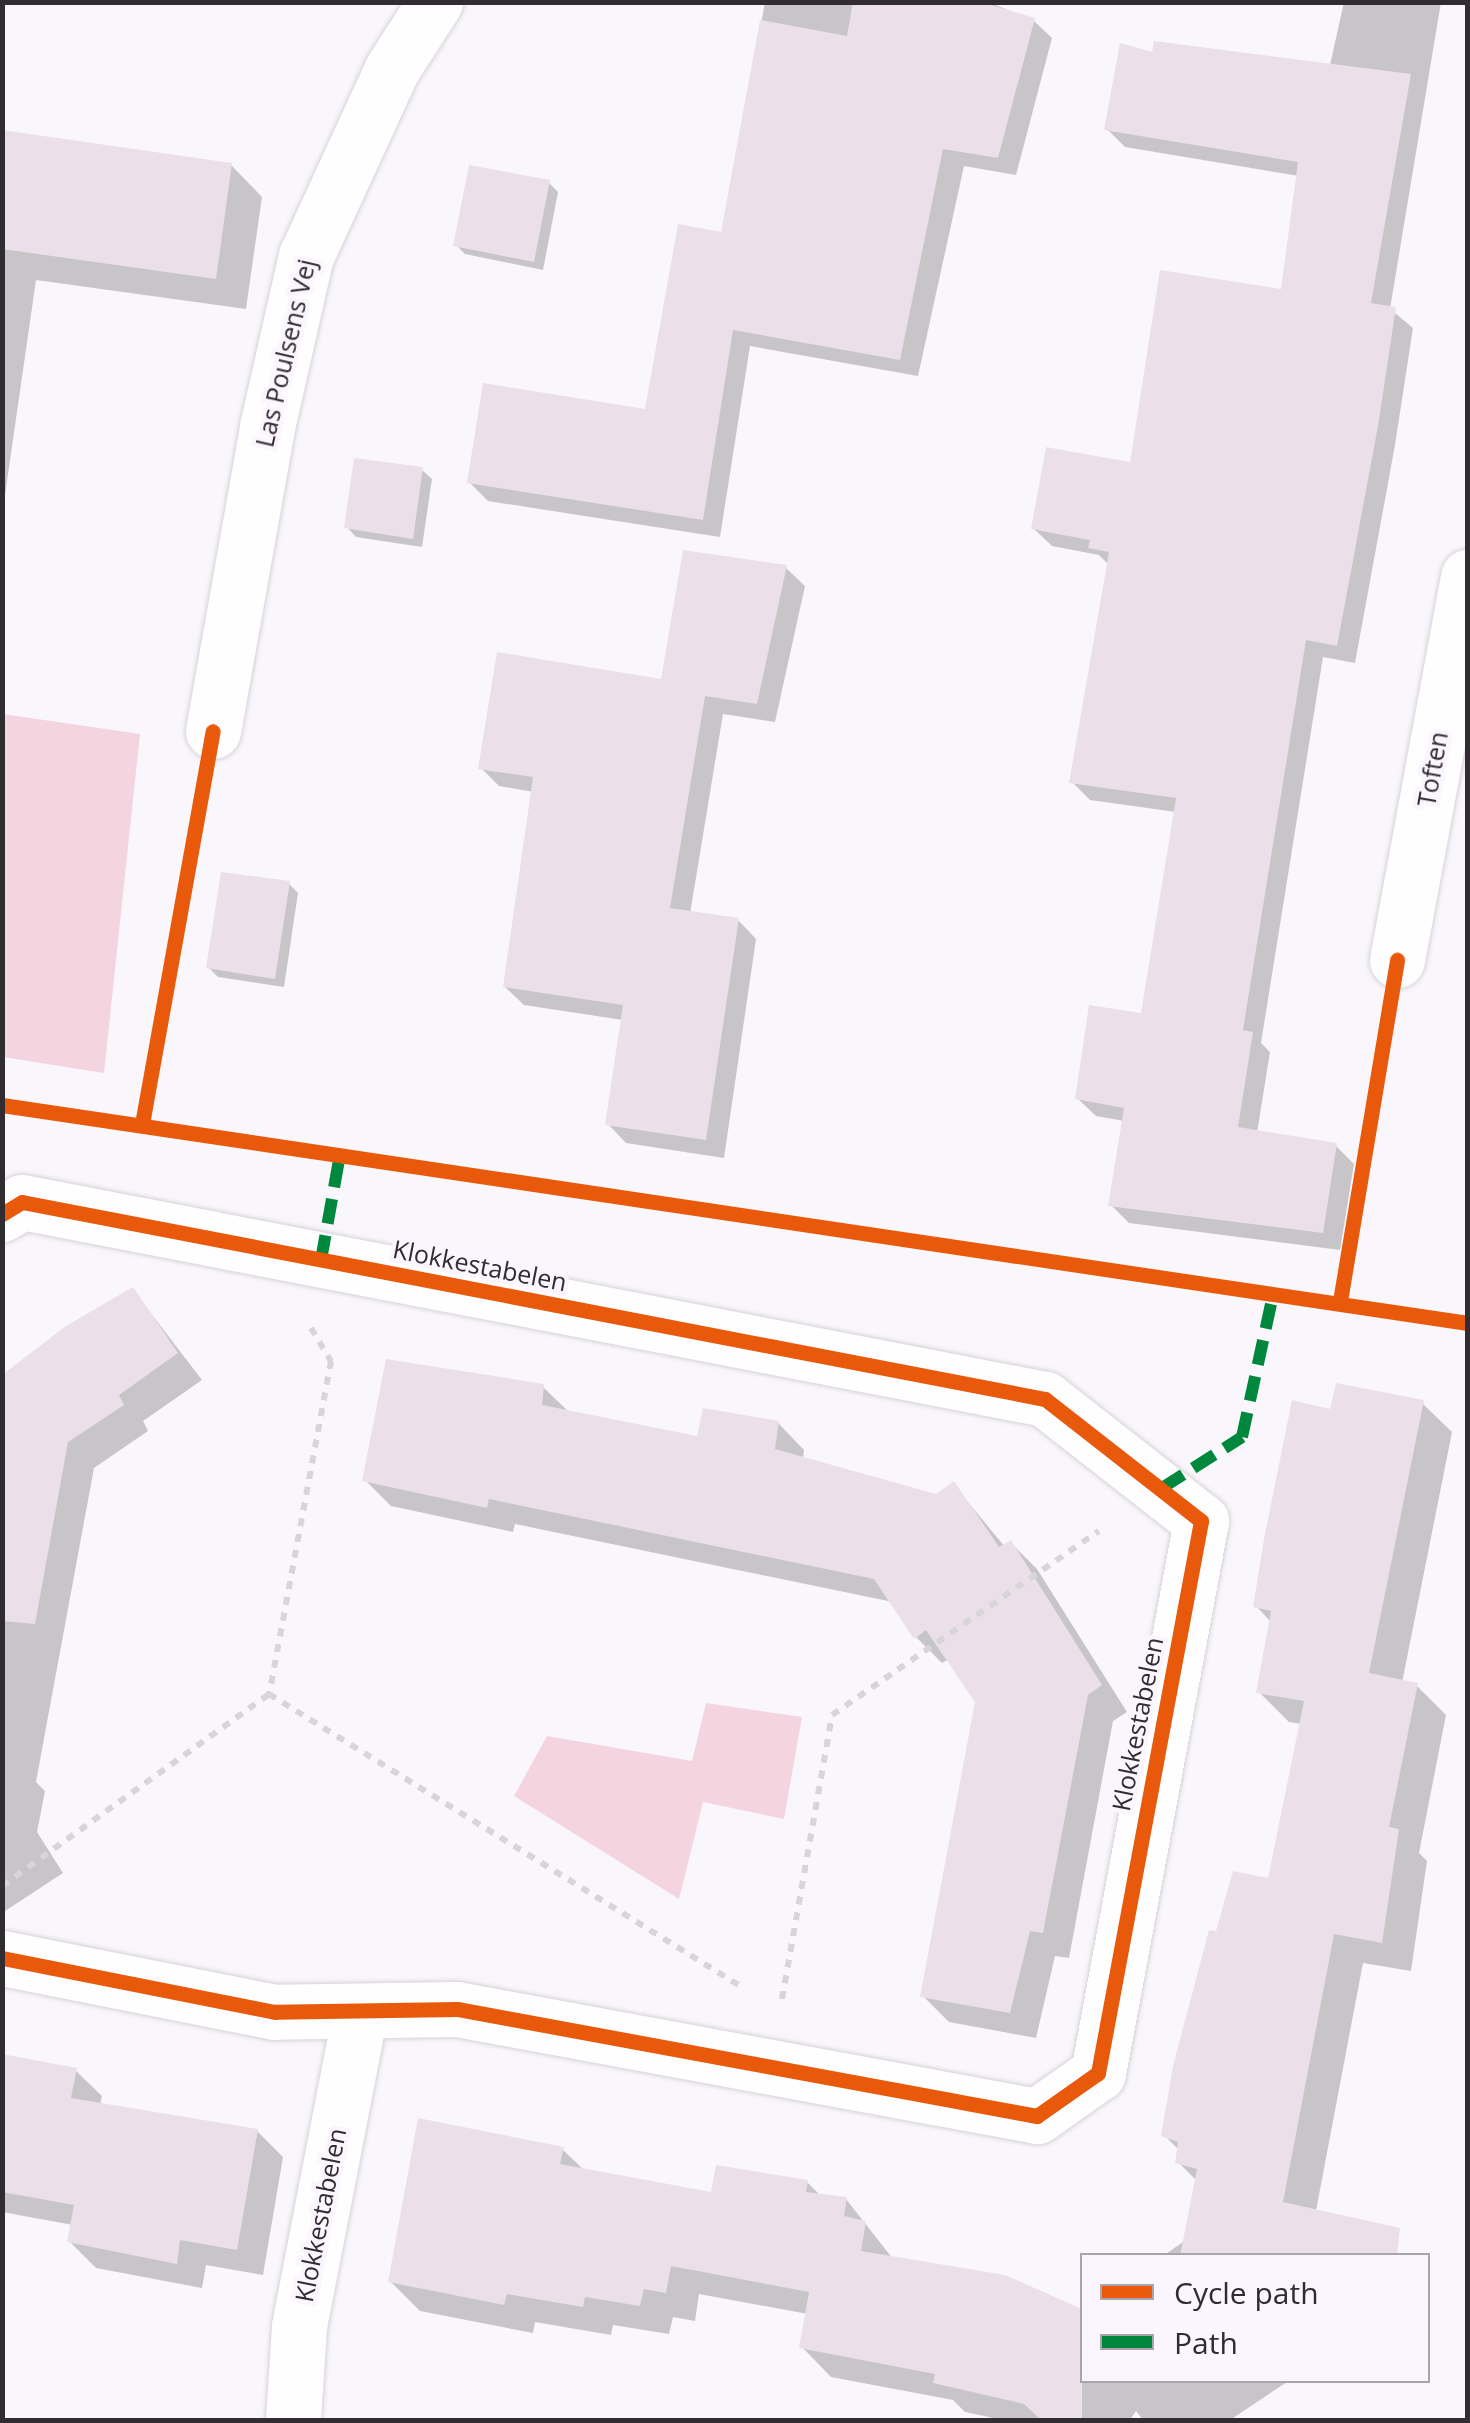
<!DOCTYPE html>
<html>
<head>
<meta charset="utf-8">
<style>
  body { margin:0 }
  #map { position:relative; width:1470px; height:2423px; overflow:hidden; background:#faf7fc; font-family:"Open Sans",sans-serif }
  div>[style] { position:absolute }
  .green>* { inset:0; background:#f3d4df }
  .shadow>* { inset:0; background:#0003 }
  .building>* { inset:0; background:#ebe0e9 }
  .path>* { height:6px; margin-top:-3px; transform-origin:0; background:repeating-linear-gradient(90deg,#d7d5d7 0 8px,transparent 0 16px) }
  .roads { filter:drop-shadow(0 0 2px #d6d3d8) drop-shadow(0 0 2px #d6d3d8) }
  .street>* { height:55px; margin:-27.5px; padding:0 27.5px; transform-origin:27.5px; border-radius:27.5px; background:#fefeff }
  .quiet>* { height:12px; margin-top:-6px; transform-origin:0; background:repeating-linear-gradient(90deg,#00873e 0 25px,transparent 0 37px) }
  .cycleway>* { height:15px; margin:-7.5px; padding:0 7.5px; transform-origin:7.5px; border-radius:7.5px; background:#e8590c }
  span { translate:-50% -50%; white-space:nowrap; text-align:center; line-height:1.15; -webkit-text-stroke:9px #fbf5fe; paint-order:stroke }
  .street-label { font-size:25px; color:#302c31 }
  .frame { position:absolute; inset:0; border:5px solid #302c31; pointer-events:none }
  .legend { position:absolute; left:1080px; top:2253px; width:350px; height:130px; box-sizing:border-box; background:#fbf5fe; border:2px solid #aaa5ac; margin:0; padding:12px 18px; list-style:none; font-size:30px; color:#302c31 }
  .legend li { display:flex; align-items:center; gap:20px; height:50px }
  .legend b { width:50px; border:2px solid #aaa5ac }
</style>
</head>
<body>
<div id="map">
  <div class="green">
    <div style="clip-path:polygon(3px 714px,140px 734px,104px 1073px,3px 1057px)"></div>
    <div style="clip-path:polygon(706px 1703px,802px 1717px,784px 1819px,703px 1802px,679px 1899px,514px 1796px,547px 1736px,692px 1761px)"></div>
  </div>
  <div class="shadow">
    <div style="clip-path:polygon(765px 2px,988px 2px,1033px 20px,1052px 38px,1016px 175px,964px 166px,918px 376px,750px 346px,720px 537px,488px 501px,470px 483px,647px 412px,723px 235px)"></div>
    <div style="clip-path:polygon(1344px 2px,1441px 2px,1390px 309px,1413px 328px,1395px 445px,1355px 663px,1323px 657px,1261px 1043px,1270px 1052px,1257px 1133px,1336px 1146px,1354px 1164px,1340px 1250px,1129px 1223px,1111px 1205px,1124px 1121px,1096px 1116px,1077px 1098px,1143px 1016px,1176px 812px,1090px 800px,1072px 782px,1109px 565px,1099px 555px,1052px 546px,1033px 528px,1132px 465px,1283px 292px,1299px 176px,1125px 147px,1107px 129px,1154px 55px,1330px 65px)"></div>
    <div style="clip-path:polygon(2px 133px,231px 165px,262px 197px,246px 309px,36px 280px,2px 516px)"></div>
    <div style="clip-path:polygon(549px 183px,558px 192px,543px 270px,465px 254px,456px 245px)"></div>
    <div style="clip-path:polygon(422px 470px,432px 479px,422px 547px,356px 537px,347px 527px)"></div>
    <div style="clip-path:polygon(786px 568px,805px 586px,775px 722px,723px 714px,690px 914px,738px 920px,756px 939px,724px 1158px,626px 1143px,608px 1124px,623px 1020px,524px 1005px,505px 987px,534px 792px,499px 786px,481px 768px,663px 682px)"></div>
    <div style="clip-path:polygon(289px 884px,298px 893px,284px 987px,218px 977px,209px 968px)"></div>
    <div style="clip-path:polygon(133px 1290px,202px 1380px,143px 1421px,148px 1431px,94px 1468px,36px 1782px,45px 1791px,37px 1832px,63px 1873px,2px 1913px,2px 1376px)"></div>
    <div style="clip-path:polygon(543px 1387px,570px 1413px,699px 1439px,778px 1423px,804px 1450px,803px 1459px,937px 1496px,953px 1484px,1005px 1547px,1011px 1543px,1037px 1569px,1127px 1712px,1113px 1721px,1069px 1958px,1055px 1956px,1036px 2038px,949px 2022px,923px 1996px,978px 1702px,949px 1659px,942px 1663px,916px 1637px,893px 1602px,515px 1524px,513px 1532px,391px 1506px,365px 1480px)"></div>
    <div style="clip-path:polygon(1422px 1403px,1452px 1432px,1402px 1683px,1417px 1686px,1446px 1715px,1419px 1853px,1427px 1861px,1411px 1971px,1363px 1963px,1315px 2216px,1336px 2256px,1163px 2256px,1240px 2202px,1208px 2192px,1178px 2162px,1180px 2151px,1164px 2135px,1218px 1934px,1270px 1881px,1302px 1724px,1289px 1722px,1259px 1692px,1271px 1622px,1256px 1606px,1332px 1412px)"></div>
    <div style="clip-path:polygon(2px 2056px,75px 2070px,102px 2096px,100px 2105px,257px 2131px,283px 2157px,263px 2275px,206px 2265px,202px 2288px,96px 2268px,70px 2242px,73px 2225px,2px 2212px)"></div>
    <div style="clip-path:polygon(562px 2149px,585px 2171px,713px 2195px,807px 2182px,821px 2196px,846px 2199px,893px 2259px,1082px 2310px,1082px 2380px,1290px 2380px,1230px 2420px,1143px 2420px,1136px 2411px,1130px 2420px,1003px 2420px,965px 2412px,953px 2400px,831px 2377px,802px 2347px,808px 2314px,699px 2294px,695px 2321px,673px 2317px,669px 2334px,613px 2325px,611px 2335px,535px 2322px,533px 2333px,420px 2311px,391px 2282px)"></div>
  </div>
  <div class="building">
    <div style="clip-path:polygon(853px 2px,981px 2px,1035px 18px,998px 158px,943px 149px,900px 360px,733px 330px,703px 520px,467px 483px,483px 383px,645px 409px,678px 224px,721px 232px,760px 20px,847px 36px)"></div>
    <div style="clip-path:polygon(1154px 41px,1411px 74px,1371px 303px,1396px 307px,1378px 426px,1337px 646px,1306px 640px,1243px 1030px,1253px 1032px,1238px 1127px,1337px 1143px,1323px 1233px,1108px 1206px,1124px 1108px,1075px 1099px,1089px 1005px,1141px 1013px,1176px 798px,1069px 783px,1109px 552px,1088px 548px,1090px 540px,1031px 529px,1046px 447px,1130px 462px,1160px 270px,1281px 289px,1298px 162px,1104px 130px,1120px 43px,1152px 52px)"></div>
    <div style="clip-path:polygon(2px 130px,232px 163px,216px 279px,2px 249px)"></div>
    <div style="clip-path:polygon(469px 165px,550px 180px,534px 262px,453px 246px)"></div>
    <div style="clip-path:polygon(354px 458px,423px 467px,413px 539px,344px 528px)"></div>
    <div style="clip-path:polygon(683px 550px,787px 565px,757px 704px,705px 696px,670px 908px,739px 918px,706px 1140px,605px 1125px,623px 1005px,503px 987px,533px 777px,478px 769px,497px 652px,661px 679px)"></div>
    <div style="clip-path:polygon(221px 872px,290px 881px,275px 979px,206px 968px)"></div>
    <div style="clip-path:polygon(133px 1287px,178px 1353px,119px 1395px,124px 1405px,68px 1442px,35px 1624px,2px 1621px,2px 1375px,66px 1326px)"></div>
    <div style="clip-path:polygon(386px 1359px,544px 1384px,542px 1405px,697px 1436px,703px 1408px,779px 1421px,775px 1449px,936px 1494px,954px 1481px,999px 1547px,1011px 1540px,1102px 1685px,1088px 1695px,1043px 1933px,1030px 1931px,1010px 2013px,920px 1997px,975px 1702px,926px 1630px,914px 1639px,874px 1579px,489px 1499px,487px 1508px,362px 1481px)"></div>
    <div style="clip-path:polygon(1336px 1383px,1424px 1400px,1369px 1673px,1418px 1683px,1389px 1827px,1399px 1829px,1382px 1943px,1334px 1934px,1283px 2202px,1400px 2228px,1397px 2256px,1180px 2256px,1197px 2169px,1175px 2163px,1178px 2142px,1161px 2136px,1173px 2066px,1209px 1930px,1216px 1931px,1233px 1871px,1268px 1878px,1304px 1701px,1256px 1693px,1271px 1611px,1253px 1607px,1264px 1539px,1292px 1400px,1330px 1409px)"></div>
    <div style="clip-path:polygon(2px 2054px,77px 2068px,71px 2098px,258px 2129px,237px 2250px,180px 2240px,177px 2264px,67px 2242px,74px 2205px,2px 2192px)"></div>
    <div style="clip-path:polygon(418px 2118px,564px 2147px,560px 2164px,711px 2192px,716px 2165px,808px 2180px,806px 2192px,847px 2197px,844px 2216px,866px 2221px,861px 2251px,1005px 2275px,1082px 2309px,1082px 2420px,1041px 2420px,1024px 2404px,933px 2383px,935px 2374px,799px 2348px,809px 2292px,671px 2266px,666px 2293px,644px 2289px,640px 2306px,585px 2297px,583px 2307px,507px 2294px,504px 2305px,388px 2282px)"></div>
  </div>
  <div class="path">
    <div style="left:311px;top:1328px;width:39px;rotate:59deg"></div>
    <div style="left:331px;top:1361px;width:339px;rotate:100.5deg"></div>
    <div style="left:269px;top:1694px;width:560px;rotate:31.79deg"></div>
    <div style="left:2px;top:1886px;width:329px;rotate:-35.7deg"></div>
    <div style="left:782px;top:1999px;width:288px;rotate:-80deg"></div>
    <div style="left:832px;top:1715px;width:324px;rotate:-34.6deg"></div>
  </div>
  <div class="roads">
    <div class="street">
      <div style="left:213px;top:731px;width:309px;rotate:-79.9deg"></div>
      <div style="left:267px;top:427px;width:175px;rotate:-77.2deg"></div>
      <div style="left:306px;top:256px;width:206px;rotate:-65.3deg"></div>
      <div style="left:392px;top:69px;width:80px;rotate:-57.3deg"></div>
      <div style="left:1397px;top:960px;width:390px;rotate:-79.5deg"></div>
      <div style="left:2px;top:1214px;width:23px;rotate:-31deg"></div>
      <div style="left:22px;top:1202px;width:1042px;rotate:10.9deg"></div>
      <div style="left:1045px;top:1399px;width:198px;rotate:38deg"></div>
      <div style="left:1201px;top:1521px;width:562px;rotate:100.57deg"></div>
      <div style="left:1098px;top:2073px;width:75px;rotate:144.8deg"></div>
      <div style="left:1037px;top:2116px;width:590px;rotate:-169.55deg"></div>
      <div style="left:457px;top:2009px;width:182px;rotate:179.1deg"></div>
      <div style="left:275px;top:2012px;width:278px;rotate:-168.8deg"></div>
      <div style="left:293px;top:2420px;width:94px;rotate:-86.3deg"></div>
      <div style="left:299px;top:2326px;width:320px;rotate:-79deg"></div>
    </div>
  </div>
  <div class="quiet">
    <div style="left:321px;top:1260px;width:108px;rotate:-79.8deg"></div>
    <div style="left:1162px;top:1488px;width:95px;rotate:-32.5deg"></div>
    <div style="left:1242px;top:1437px;width:150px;rotate:-77.7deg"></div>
  </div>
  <div class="cycleway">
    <div style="left:2px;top:1105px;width:1482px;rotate:8.46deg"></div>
    <div style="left:142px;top:1124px;width:399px;rotate:-79.8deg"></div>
    <div style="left:2px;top:1214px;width:23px;rotate:-31deg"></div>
    <div style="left:22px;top:1202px;width:1042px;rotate:10.9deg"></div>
    <div style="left:1045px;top:1399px;width:198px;rotate:38deg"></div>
    <div style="left:1201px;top:1521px;width:562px;rotate:100.57deg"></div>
    <div style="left:1098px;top:2073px;width:75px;rotate:144.8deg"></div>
    <div style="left:1037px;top:2116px;width:590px;rotate:-169.55deg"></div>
    <div style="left:457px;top:2009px;width:182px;rotate:179.1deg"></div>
    <div style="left:275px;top:2012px;width:278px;rotate:-168.8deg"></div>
    <div style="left:1340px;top:1301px;width:346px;rotate:-80.5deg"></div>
  </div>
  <div class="street-label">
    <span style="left:285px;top:353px;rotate:-77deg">Las Poulsens Vej</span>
    <span style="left:1432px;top:769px;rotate:-80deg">Toften</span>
    <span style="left:480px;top:1265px;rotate:11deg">Klokkestabelen</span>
    <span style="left:1137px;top:1724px;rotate:-79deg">Klokkestabelen</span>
    <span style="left:320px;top:2215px;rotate:-79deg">Klokkestabelen</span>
  </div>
  <div class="frame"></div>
  <ul class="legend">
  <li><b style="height:12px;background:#e8590c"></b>Cycle path</li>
  <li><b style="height:12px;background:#00873e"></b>Path</li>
  </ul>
</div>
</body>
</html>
